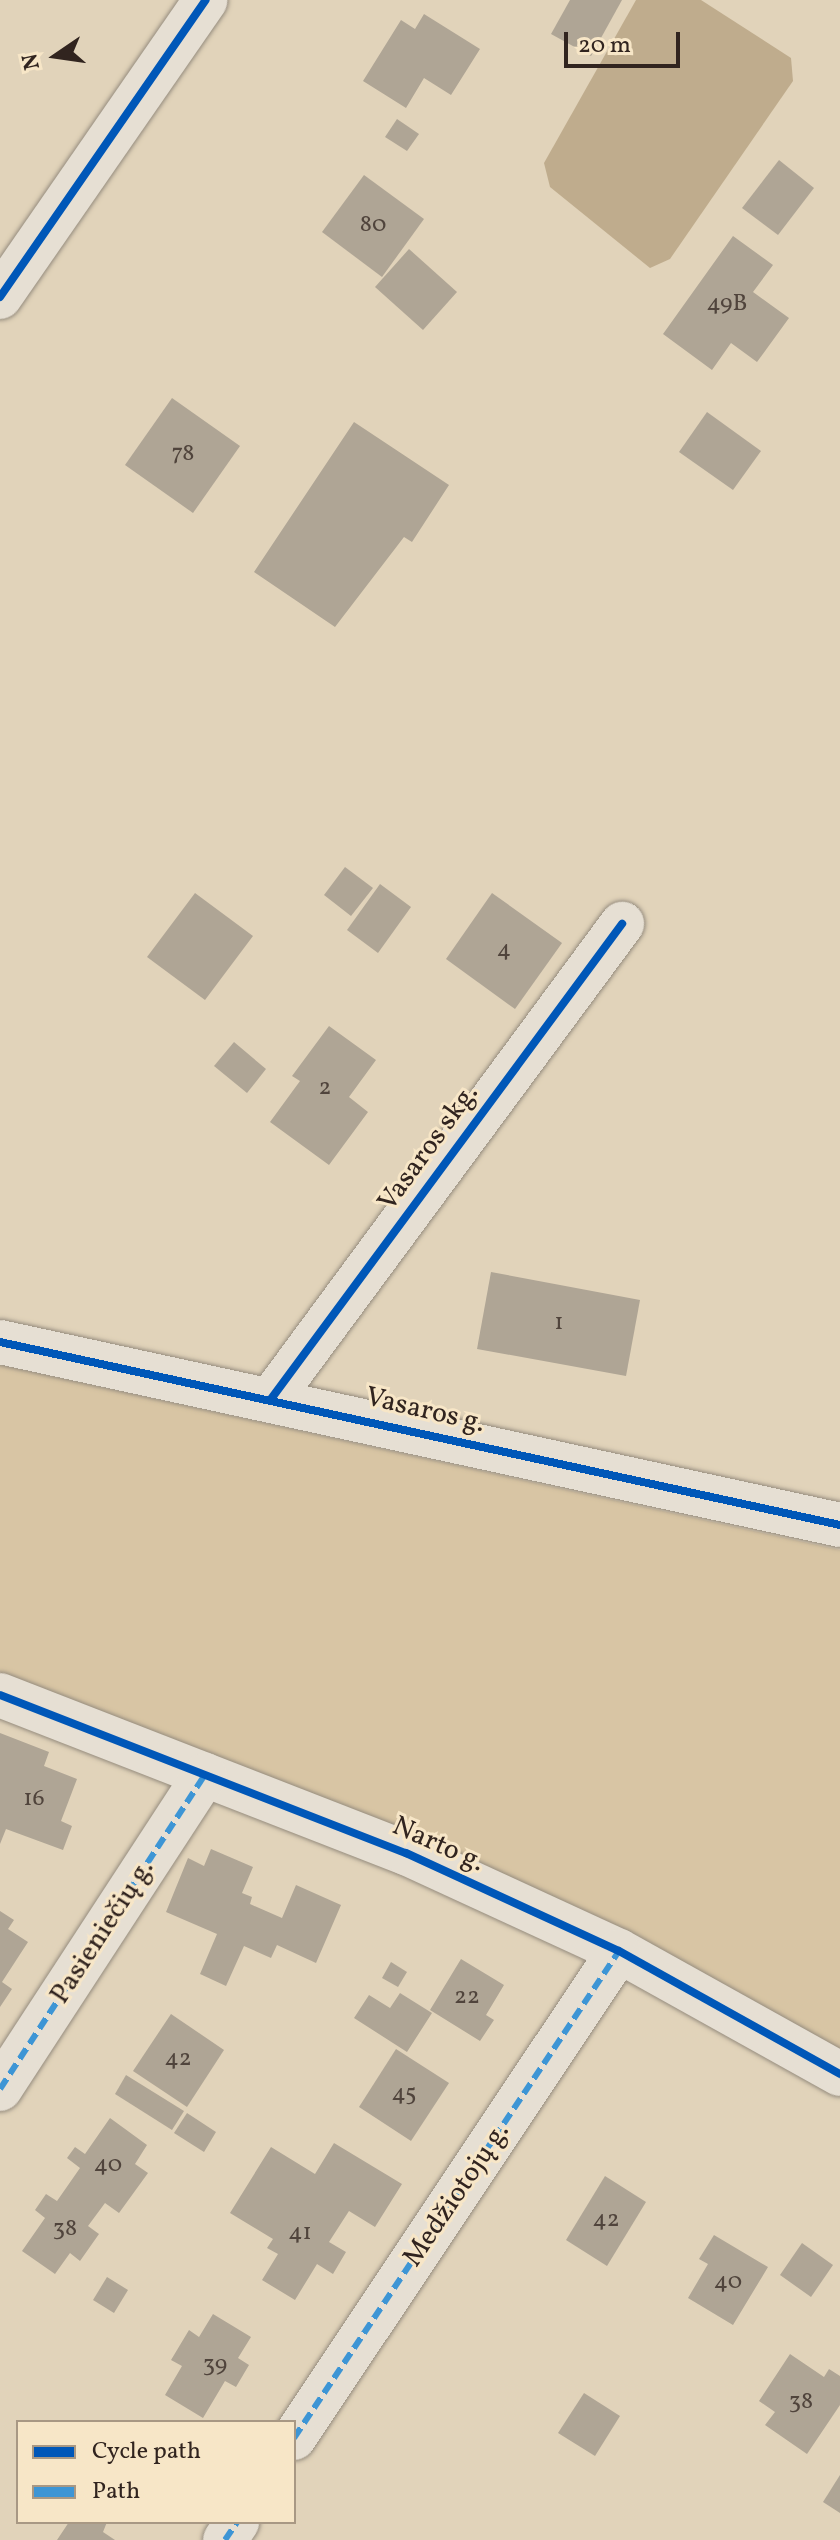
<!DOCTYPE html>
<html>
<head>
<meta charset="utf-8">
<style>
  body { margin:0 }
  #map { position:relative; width:840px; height:2540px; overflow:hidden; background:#e1d3ba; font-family:Vollkorn,serif }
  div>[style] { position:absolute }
  .green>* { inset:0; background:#d8c5a4 }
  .water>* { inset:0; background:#bfac8d }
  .building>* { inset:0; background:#afa595 }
  .roads { filter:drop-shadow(0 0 2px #958c7e) drop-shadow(0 0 2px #958c7e) }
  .minor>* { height:44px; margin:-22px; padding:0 22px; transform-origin:22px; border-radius:22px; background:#e6dfd3 }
  .tertiary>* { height:44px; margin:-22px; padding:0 22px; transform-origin:22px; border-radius:22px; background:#e6dfd3 }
  .secondary>* { height:44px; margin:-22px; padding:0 22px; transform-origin:22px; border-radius:22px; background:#e6dfd3 }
  .quiet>* { height:6px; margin-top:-3px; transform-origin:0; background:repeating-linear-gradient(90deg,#3d95d5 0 12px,transparent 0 18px) }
  .cycleway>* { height:8px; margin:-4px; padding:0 4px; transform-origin:4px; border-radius:4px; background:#0057b8 }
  span { translate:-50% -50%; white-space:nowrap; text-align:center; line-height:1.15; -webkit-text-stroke:6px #f7e6c7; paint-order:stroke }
  .number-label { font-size:24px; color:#50443c }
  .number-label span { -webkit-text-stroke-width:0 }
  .street-label { font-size:28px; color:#31241f }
  .legend { position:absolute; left:16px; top:2420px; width:280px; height:104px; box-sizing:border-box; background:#f7e6c7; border:2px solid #a89884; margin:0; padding:10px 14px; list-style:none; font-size:24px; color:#31241f }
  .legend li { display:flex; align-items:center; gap:16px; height:40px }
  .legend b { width:40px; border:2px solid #a89884 }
  .north { position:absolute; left:16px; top:16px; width:80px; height:80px; -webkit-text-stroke:6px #f7e6c7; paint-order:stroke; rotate:257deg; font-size:22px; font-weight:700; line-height:32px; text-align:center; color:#31241f }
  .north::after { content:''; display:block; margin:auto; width:28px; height:36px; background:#31241f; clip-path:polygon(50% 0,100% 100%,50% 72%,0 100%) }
  .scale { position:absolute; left:564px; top:32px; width:116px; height:36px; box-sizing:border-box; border:4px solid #31241f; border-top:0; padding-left:10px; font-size:24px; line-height:28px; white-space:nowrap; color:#31241f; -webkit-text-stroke:6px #f7e6c7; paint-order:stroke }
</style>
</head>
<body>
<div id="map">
  <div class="green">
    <div style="clip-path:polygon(0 1365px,840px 1550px,840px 2059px,0 1681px)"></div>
  </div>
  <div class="water">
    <div style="clip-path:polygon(636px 0,701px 0,791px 58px,793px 81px,670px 259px,650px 268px,550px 187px,544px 163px)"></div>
  </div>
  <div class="building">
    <div style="clip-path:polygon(570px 0,622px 0,591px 56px,551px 34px)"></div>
    <div style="clip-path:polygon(424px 14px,480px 49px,451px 95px,424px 78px,406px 108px,363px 81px,401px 20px,415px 29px)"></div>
    <div style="clip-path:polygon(397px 119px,419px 134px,407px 151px,385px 137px)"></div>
    <div style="clip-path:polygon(779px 160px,814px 188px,778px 235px,742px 208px)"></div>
    <div style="clip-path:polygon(364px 175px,424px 219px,382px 277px,322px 232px)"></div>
    <div style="clip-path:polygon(733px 236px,773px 265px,753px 292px,789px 318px,757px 362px,731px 343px,712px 370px,663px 334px)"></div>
    <div style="clip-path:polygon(409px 249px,457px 292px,423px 330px,375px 287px)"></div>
    <div style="clip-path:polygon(172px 398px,240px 446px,193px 513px,125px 465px)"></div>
    <div style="clip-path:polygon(707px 412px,761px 451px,733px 490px,679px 452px)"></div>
    <div style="clip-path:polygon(354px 422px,449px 485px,412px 542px,404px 537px,335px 627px,254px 572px)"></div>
    <div style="clip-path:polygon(345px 867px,373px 888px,351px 916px,324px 895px)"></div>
    <div style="clip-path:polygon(380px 884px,411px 907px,378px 953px,347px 930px)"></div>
    <div style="clip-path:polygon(195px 893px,253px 936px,205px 1000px,147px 957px)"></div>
    <div style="clip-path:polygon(492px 893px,562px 943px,515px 1009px,446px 959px)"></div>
    <div style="clip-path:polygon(329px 1026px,376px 1060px,349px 1097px,368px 1112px,329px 1165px,270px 1122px,300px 1081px,292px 1076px)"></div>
    <div style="clip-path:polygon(234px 1042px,266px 1069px,247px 1093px,214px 1066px)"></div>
    <div style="clip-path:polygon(491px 1272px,640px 1300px,626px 1376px,477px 1349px)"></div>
    <div style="clip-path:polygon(0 1733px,49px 1752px,44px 1766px,77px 1779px,61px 1821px,72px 1826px,63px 1850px,6px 1829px,0 1844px)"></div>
    <div style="clip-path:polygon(211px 1849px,253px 1867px,242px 1893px,252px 1897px,250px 1904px,282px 1918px,296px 1885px,341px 1905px,316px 1963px,277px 1945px,271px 1958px,244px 1946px,226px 1986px,200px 1974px,217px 1934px,166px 1912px,188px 1858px,204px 1866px)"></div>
    <div style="clip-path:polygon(0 1911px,14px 1920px,8px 1929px,28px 1942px,2px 1982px,12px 1989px,0 2007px)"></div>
    <div style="clip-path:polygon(461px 1959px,504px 1985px,486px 2015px,494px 2020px,480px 2041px,430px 2010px)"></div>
    <div style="clip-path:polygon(391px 1962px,407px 1972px,398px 1987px,382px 1978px)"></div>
    <div style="clip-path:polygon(400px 1993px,432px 2013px,407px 2052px,354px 2018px,369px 1995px,390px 2008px)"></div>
    <div style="clip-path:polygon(171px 2014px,224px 2050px,187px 2107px,133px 2071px)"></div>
    <div style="clip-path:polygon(396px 2049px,449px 2083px,411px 2141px,359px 2107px)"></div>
    <div style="clip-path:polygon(126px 2075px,184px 2111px,172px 2130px,115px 2094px)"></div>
    <div style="clip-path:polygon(187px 2113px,216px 2132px,204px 2152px,174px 2133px)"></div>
    <div style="clip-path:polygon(110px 2118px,147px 2145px,135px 2164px,148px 2173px,119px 2213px,105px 2203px,88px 2226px,99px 2234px,80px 2261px,70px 2253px,55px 2274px,22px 2251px,45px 2218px,35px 2210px,46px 2194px,57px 2201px,80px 2168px,67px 2158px,75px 2147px,85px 2154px)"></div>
    <div style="clip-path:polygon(334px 2143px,402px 2184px,375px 2227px,349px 2211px,329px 2242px,346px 2252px,333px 2274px,317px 2264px,295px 2300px,262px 2280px,278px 2254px,267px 2248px,273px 2239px,230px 2213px,271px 2147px,315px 2174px)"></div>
    <div style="clip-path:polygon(605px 2176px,646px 2202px,607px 2266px,566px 2240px)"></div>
    <div style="clip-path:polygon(714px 2235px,768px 2267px,733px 2325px,688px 2298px,708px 2264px,699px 2259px)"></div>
    <div style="clip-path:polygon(802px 2243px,833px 2265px,811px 2297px,780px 2275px)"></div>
    <div style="clip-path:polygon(107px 2277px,128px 2290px,114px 2313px,93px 2300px)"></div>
    <div style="clip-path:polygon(213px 2314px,251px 2337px,238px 2358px,249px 2365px,236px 2387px,225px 2381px,203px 2418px,165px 2395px,182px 2366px,171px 2360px,189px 2330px,199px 2337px)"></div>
    <div style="clip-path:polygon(790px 2354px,824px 2377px,829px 2369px,840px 2376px,840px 2405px,807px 2454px,765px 2425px,775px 2412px,759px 2401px)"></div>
    <div style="clip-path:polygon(584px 2393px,620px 2416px,595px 2456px,558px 2433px)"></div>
    <div style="clip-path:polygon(840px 2475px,840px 2513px,823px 2502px)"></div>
    <div style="clip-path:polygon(69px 2522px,107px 2522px,103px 2532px,115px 2540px,57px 2540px)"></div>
  </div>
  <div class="roads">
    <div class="minor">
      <div style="left:271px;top:1399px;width:591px;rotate:-53.54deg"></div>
      <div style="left:0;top:1695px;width:436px;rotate:21.3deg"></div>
      <div style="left:406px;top:1853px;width:234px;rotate:24.7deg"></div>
      <div style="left:619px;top:1951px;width:253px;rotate:29.1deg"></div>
      <div style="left:0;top:2089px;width:375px;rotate:-56.9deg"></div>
      <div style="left:294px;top:2438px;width:585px;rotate:-56.28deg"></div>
      <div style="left:225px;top:2540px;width:22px;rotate:-56deg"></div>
    </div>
    <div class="tertiary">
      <div style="left:0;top:1342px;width:860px;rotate:12.29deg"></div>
    </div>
    <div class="secondary">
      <div style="left:0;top:297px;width:361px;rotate:-55.3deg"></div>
    </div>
  </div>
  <div class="quiet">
    <div style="left:0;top:2089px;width:375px;rotate:-56.9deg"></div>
    <div style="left:294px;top:2438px;width:585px;rotate:-56.28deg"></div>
    <div style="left:225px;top:2540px;width:22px;rotate:-56deg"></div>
  </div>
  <div class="cycleway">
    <div style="left:0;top:297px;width:361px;rotate:-55.3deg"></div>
    <div style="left:0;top:1342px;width:860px;rotate:12.29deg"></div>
    <div style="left:271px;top:1399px;width:591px;rotate:-53.54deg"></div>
    <div style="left:0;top:1695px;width:436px;rotate:21.3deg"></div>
    <div style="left:406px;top:1853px;width:234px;rotate:24.7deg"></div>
    <div style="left:619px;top:1951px;width:253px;rotate:29.1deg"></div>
  </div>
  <div class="number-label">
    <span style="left:373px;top:226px">80</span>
    <span style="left:727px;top:305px">49B</span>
    <span style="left:183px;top:455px">78</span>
    <span style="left:504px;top:951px">4</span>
    <span style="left:325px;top:1089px">2</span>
    <span style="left:559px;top:1324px">1</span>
    <span style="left:34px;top:1800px">16</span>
    <span style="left:467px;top:1998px">22</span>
    <span style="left:178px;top:2060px">42</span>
    <span style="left:404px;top:2095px">45</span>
    <span style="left:108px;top:2166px">40</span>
    <span style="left:606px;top:2221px">42</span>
    <span style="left:65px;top:2230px">38</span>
    <span style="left:300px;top:2234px">41</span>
    <span style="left:728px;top:2283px">40</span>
    <span style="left:215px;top:2366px">39</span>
    <span style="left:801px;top:2403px">38</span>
  </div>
  <div class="street-label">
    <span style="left:429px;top:1148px;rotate:-54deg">Vasaros skg.</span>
    <span style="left:425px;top:1411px;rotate:13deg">Vasaros g.</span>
    <span style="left:438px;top:1845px;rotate:24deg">Narto g.</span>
    <span style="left:103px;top:1932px;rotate:-57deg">Pasieniečių g.</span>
    <span style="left:457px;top:2195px;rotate:-56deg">Medžiotojų g.</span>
  </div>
  <ul class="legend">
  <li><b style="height:10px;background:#0057b8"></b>Cycle path</li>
  <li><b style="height:10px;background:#3d95d5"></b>Path</li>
  </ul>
  <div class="north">N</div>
  <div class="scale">20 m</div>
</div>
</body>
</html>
